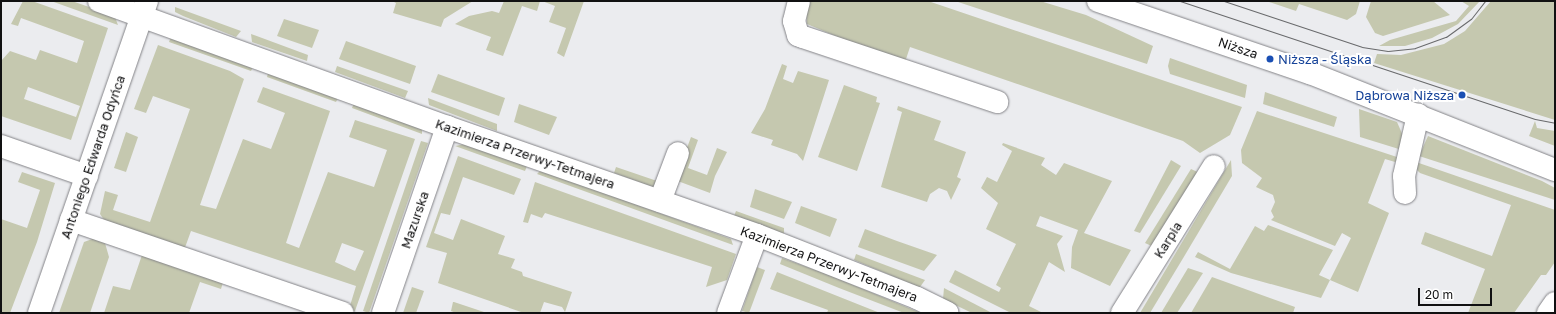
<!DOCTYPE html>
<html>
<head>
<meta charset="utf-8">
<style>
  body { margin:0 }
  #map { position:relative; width:1556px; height:314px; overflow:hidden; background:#ebecef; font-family:"Golos Text",sans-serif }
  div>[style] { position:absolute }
  .green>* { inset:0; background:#c5c8af }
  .roads { filter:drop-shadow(0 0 1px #838387) drop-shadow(0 0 1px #838387) }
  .minor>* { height:22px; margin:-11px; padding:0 11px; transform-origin:11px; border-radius:11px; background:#fff }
  .tram>* { height:1px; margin:-0.5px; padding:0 0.5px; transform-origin:0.5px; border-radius:0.5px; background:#696a6c }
  .dots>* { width:11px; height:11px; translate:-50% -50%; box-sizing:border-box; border:2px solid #fff; border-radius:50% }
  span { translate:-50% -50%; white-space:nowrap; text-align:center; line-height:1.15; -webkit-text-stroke:4px #fff; paint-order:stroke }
  .street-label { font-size:13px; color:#111112 }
  .transit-label { font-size:13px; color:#164399 }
  .left { translate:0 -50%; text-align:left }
  .right { translate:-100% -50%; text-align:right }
  .frame { position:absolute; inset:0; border:2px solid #111112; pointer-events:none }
  .scale { position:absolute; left:1418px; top:288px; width:74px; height:18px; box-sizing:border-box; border:2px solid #111112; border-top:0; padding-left:5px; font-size:12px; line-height:14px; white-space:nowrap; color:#111112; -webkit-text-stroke:3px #fff; paint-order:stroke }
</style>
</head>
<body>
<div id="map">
  <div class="green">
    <div style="clip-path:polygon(evenodd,23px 1px,32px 1px,108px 28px,71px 140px,1px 116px,1px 61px,10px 51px,36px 60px,40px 50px,77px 63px,84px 41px,21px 18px,18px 26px,11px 24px,23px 1px,28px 87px,80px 106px,76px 117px,24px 99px,28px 87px)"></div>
    <div style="clip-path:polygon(51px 1px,72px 1px,106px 13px,115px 17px,118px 25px)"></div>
    <div style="clip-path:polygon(392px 1px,473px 1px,444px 19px,441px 27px,393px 13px,396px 3px)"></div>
    <div style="clip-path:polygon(504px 1px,540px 1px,537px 11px,522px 6px,503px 56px,486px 50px,491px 37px,455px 24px,469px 16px,492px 11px,499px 13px)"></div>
    <div style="clip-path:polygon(542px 1px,584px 1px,564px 57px,557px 53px,566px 28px,549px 22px,555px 6px)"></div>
    <div style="clip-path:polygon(806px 1px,928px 1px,1242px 107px,1230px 135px,1200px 153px,1183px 141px,910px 47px,904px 65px,807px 24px)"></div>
    <div style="clip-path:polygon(955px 1px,1040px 1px,1086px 15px,1153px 46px,1147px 64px)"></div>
    <div style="clip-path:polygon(1266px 1px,1360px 1px,1356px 14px,1347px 20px,1299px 4px,1296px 11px)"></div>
    <div style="clip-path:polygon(1371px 1px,1433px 1px,1450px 15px,1383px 36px,1375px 33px,1366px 17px)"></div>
    <div style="clip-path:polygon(1461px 1px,1480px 1px,1458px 24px,1432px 38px,1405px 46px,1379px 46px,1390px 40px,1456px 21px,1469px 6px)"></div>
    <div style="clip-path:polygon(1491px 1px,1555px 1px,1555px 120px,1374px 63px,1377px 54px,1401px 55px,1444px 44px,1465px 31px)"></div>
    <div style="clip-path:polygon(175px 7px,241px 31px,236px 37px,183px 16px,175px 12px)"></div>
    <div style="clip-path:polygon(284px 19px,319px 30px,312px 48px,277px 36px)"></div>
    <div style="clip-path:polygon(251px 34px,308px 55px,307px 61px,252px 42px)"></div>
    <div style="clip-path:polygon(171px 37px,253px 67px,251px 71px,169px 42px)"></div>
    <div style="clip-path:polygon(346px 41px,416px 66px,410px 84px,339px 59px)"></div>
    <div style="clip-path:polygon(evenodd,158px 45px,230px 71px,244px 79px,200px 205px,216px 209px,243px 139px,271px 149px,285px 113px,257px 102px,263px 87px,330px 111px,286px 243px,299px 248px,328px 172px,374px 187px,387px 150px,349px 137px,355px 120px,415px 139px,355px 311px,349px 309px,356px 286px,191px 231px,183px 253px,109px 227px,100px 214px,105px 191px,118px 195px,113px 210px,150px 222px,190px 109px,153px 96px,146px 113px,134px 109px,158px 45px,342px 243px,364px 251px,355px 271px,335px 262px,342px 243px)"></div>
    <div style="clip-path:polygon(1170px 58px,1247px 85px,1245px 98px,1170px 74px,1168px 66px)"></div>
    <div style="clip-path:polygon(782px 64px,787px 66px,783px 79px,793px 83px,798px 71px,829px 80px,803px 161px,797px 154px,771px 145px,773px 140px,751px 133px,765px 109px)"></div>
    <div style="clip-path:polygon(337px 66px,408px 91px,405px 98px,335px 72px)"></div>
    <div style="clip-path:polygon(268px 73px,338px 98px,336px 102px,267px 77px)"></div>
    <div style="clip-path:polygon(438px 74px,505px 98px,499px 116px,431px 92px)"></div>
    <div style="clip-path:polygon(844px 85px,877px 97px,876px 102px,880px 103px,857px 171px,818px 157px)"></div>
    <div style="clip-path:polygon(1265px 92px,1337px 117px,1334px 127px,1263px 104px)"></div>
    <div style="clip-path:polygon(428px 98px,497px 124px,497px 131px,429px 105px)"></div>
    <div style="clip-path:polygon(354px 103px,422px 129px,422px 134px,352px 108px)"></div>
    <div style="clip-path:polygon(519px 104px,557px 117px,549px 135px,514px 122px)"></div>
    <div style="clip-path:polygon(898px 106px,941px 121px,934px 140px,966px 152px,957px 177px,961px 179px,951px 200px,947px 191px,939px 188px,930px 194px,927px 202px,881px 187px,902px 112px,897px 110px)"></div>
    <div style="clip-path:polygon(1359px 109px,1397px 122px,1404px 138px,1402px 150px,1360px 137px)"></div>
    <div style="clip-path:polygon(1257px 111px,1400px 158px,1395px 162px,1385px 159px,1368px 203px,1389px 213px,1358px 292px,1330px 280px,1321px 298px,1231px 273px,1195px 257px,1198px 252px,1230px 269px,1255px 226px,1264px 231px,1268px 225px,1333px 250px,1319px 275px,1330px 280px,1351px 238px,1342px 233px,1335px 246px,1271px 220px,1274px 217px,1271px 211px,1275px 202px,1273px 195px,1256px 187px,1262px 178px,1242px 163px,1241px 150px)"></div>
    <div style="clip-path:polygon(1535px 121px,1537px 128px,1555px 131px,1555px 146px,1529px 136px)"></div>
    <div style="clip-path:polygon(126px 132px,138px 137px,126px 172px,114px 168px)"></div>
    <div style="clip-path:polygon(1428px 136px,1542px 181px,1555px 188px,1555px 200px,1419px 156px)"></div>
    <div style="clip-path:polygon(691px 137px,698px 140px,688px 168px,707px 175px,717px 148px,727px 152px,715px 176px,710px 193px,675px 180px)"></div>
    <div style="clip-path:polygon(421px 141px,428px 143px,369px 313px,363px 311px)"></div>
    <div style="clip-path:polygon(1003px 143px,1045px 158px,1041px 165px,1056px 175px,1064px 163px,1112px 181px,1084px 233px,1131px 250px,1110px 286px,1071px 268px,1072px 247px,1078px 230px,1040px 216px,1036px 226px,1063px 236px,1057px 244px,1065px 272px,1049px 262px,1029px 306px,1043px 313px,1011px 313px,949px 282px,955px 270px,999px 292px,1001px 288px,996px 285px,1016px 244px,986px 229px,998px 203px,981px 188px,987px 177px,997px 182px,1012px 151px,1002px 145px)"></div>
    <div style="clip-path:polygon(465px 144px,527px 166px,525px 171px,455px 146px)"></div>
    <div style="clip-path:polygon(458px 156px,521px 179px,514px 195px,463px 177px,450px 215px,441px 213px,434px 233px,453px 240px,461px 219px,505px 236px,498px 254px,515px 259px,511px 268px,522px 272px,523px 276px,572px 292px,565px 312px,562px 307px,544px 302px,540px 313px,524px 313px,438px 283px,447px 253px,426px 247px)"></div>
    <div style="clip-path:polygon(1171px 160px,1181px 166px,1140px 233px,1134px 231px)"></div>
    <div style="clip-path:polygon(1231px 160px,1232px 176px,1182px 260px,1150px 313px,1140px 313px)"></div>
    <div style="clip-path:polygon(1416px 162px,1555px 210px,1555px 262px,1546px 275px,1541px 275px,1514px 313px,1468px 313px,1485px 269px,1421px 244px,1425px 232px,1492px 256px,1511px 205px,1420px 173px,1416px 169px)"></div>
    <div style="clip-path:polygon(616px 167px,660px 182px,658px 189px,614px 173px)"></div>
    <div style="clip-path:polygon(1191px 169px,1202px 174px,1156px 248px,1145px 243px)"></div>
    <div style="clip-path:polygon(541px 170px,731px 239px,733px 245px,537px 174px)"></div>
    <div style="clip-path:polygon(22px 172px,55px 183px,37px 242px,10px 313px,1px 313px,1px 219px,27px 228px,40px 190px,18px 182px)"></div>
    <div style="clip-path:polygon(535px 182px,736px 254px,727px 280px,706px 287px,712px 267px,545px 213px,542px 218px,531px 214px,528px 223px,523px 222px)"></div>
    <div style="clip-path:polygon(755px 189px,792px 202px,784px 219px,750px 207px)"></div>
    <div style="clip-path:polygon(801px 206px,837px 219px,830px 237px,795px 223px)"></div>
    <div style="clip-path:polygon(736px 211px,784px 228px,784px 235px,734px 216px)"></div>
    <div style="clip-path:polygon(865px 229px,897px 241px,937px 255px,924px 271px,858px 247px)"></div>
    <div style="clip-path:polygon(95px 238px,105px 243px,109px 257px,90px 313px,59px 313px,84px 242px)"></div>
    <div style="clip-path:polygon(856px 254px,925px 280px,920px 287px,916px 286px,854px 260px)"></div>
    <div style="clip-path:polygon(142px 255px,224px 279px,221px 289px,200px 282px,189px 313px,104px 313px,113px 286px,130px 290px)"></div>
    <div style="clip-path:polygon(782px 258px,829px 275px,921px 313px,904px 313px,839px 288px,780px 264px)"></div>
    <div style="clip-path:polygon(757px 267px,765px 270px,749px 313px,742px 311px)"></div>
    <div style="clip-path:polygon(1188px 268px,1203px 273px,1177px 313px,1161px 313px)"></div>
    <div style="clip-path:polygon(777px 272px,880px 313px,827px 313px,828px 310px,770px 289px)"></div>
    <div style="clip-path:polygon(1212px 277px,1295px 307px,1293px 313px,1191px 313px)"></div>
    <div style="clip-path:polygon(412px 287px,424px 291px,416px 313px,403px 313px)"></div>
    <div style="clip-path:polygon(944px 288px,992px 313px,972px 313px,943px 299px)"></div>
    <div style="clip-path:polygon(453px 302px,454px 302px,487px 313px,456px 313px,451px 311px)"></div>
  </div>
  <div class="roads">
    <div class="minor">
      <div style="left:99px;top:1px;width:370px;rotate:19.9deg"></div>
      <div style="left:447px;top:127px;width:328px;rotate:19.2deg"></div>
      <div style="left:757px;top:235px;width:172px;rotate:21.5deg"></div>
      <div style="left:917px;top:298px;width:34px;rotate:26deg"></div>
      <div style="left:799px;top:1px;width:21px;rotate:104deg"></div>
      <div style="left:794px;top:21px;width:15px;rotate:74deg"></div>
      <div style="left:798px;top:35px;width:5px;rotate:22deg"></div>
      <div style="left:803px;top:37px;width:205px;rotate:18.5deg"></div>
      <div style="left:1098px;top:1px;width:224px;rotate:18.8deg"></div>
      <div style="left:1310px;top:73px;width:264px;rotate:21.6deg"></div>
      <div style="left:1px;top:146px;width:91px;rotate:19.2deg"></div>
      <div style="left:1405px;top:193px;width:17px;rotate:-93deg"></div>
      <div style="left:1404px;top:176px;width:63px;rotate:-77.1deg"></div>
      <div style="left:660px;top:201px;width:51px;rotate:-69.4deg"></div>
      <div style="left:71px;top:220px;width:287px;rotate:18.9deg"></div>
      <div style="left:39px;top:313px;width:330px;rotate:-70.9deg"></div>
      <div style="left:383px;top:313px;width:197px;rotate:-71deg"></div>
      <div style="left:728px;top:313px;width:83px;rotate:-69.6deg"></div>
      <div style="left:1122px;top:313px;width:173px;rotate:-58deg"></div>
      <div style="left:1548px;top:313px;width:12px;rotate:-55deg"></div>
    </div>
  </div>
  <div class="tram">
    <div style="left:1180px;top:1px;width:374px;rotate:18.4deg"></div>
    <div style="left:1535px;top:119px;width:20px;rotate:11deg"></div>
    <div style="left:1224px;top:1px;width:145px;rotate:18.4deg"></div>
    <div style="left:1362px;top:47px;width:26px;rotate:9deg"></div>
    <div style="left:1388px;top:51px;width:27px;rotate:-6deg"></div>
    <div style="left:1415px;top:48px;width:33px;rotate:-20deg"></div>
    <div style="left:1446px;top:37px;width:31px;rotate:-36deg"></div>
    <div style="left:1471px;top:19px;width:23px;rotate:-52deg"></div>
  </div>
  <div class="dots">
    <div style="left:1270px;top:59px;background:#1a4fb4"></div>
    <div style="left:1462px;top:95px;background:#1a4fb4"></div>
  </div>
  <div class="street-label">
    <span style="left:1238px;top:48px;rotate:19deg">Niższa</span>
    <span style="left:525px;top:154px;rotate:19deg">Kazimierza Przerwy-Tetmajera</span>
    <span style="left:93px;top:157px;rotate:-71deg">Antoniego Edwarda Odyńca</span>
    <span style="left:415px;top:220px;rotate:-71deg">Mazurska</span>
    <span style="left:1168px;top:240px;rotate:-58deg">Karpia</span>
    <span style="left:829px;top:264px;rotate:21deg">Kazimierza Przerwy-Tetmajera</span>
  </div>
  <div class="transit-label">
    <span class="left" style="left:1278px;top:59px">Niższa - Śląska</span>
    <span class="right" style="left:1454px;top:95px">Dąbrowa Niższa</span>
  </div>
  <div class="frame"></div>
  <div class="scale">20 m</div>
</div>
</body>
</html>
